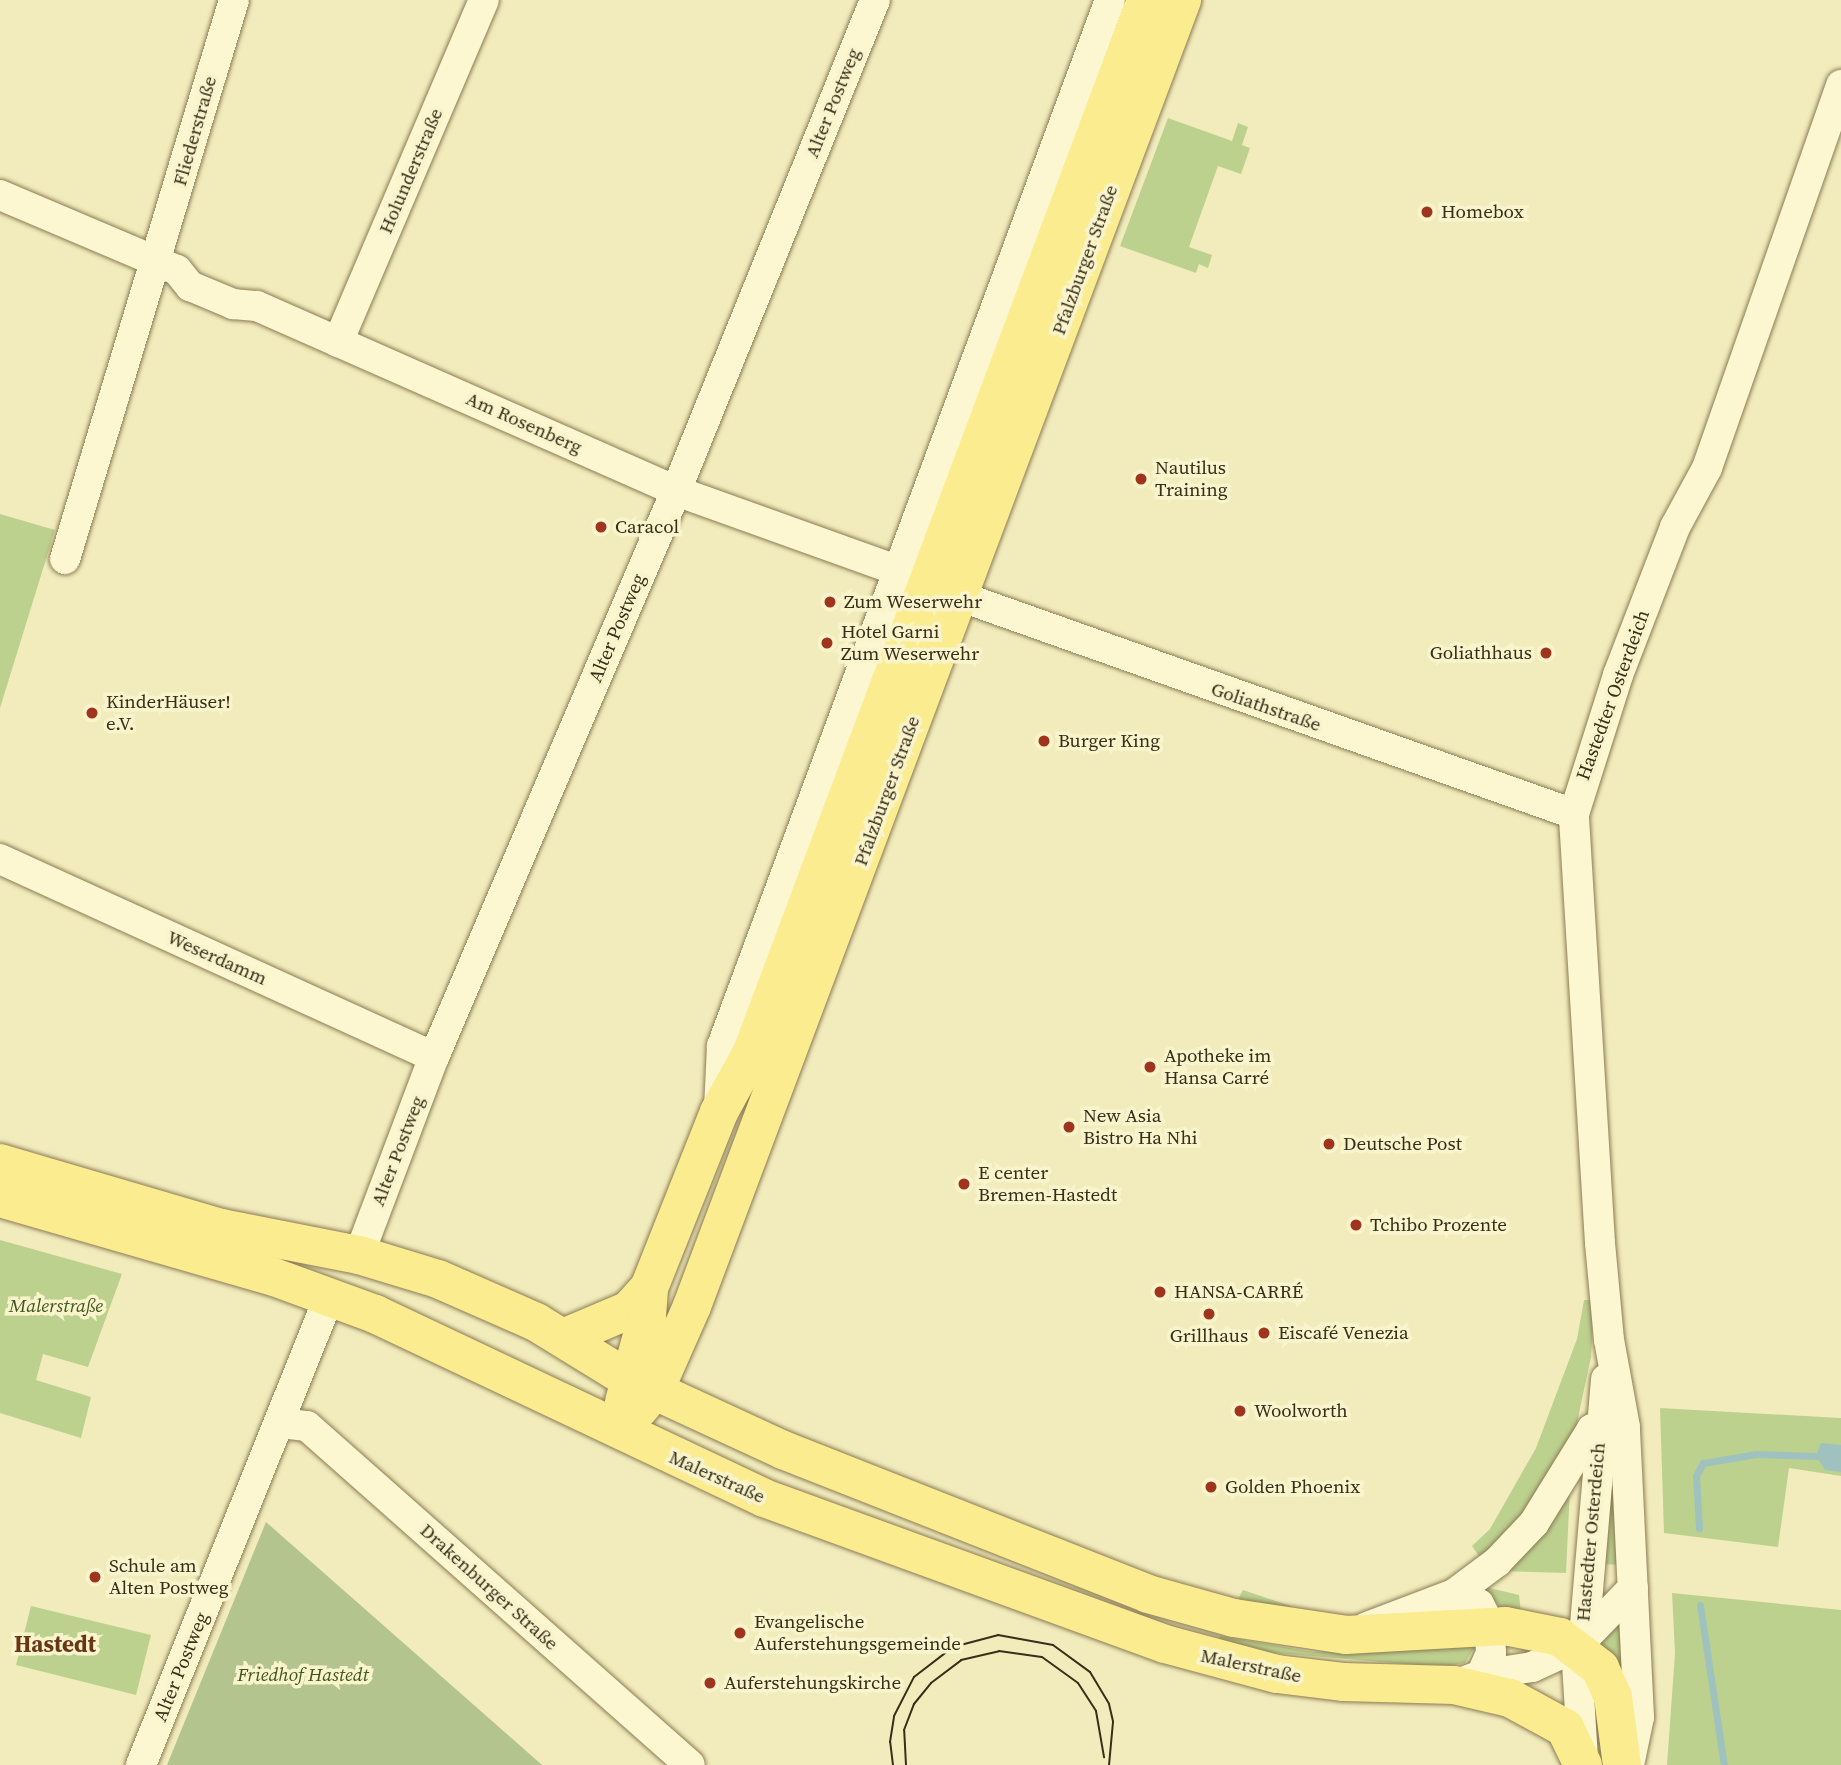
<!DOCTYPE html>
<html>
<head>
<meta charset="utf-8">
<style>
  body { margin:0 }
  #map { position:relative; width:1841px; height:1765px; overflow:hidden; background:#f2ecbc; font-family:"Source Serif 4",serif }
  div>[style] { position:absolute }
  .green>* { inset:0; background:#bdd18f }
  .cemetery>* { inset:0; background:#b4c48f }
  .water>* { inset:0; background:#a0c2be }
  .stream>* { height:7px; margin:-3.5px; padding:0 3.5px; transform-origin:3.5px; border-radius:3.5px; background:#a0c2be }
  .roads { filter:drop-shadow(0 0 2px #8b7b54) drop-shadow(0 0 2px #8b7b54) }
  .minor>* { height:30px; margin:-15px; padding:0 15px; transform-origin:15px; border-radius:15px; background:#fcf7d0 }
  .primary>* { height:38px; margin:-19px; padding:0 19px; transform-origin:19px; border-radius:19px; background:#faec8f }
  .tram>* { height:2px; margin:-1px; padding:0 1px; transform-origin:1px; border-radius:1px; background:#382e1a }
  .dots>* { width:19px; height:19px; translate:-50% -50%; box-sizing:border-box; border:4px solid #f9f4cc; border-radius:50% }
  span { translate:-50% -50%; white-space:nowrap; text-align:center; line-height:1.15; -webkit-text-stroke:7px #f9f4cc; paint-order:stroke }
  .street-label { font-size:19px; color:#382e1a }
  .poi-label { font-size:19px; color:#382e1a }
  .left { translate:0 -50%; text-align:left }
  .right { translate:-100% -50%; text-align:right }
  .park-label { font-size:19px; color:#3f571f; font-style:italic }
  .quarter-label { font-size:23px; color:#693615; font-weight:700 }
</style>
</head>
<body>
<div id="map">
  <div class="green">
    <div style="clip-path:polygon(1168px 118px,1232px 141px,1238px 123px,1248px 127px,1242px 145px,1250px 148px,1241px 174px,1218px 166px,1189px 247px,1212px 255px,1208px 268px,1199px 264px,1196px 273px,1120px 246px)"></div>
    <div style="clip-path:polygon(0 514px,55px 530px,0 708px)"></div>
    <div style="clip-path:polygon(0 1240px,122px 1274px,88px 1367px,43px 1354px,36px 1380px,91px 1397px,81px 1438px,0 1413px)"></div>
    <div style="clip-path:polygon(1584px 1300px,1594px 1300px,1591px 1357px,1575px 1432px,1537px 1502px,1481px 1559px,1472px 1546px,1490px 1529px,1536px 1448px,1577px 1339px)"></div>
    <div style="clip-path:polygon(1660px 1408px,1841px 1418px,1841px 1476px,1789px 1468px,1778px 1547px,1664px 1533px)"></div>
    <div style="clip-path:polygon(1612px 1412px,1621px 1565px,1602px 1564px)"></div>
    <div style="clip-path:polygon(1570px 1489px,1566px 1573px,1499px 1571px)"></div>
    <div style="clip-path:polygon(1481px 1586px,1519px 1595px,1521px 1613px,1504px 1611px)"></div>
    <div style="clip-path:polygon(1243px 1590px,1291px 1606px,1291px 1610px,1238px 1599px)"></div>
    <div style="clip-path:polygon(1672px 1593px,1841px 1610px,1841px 1765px,1667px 1765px,1675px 1653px)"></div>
    <div style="clip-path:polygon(1623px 1604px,1630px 1694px,1594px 1648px)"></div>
    <div style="clip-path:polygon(31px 1606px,151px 1635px,136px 1695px,16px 1665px)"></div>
    <div style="clip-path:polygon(1220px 1636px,1313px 1652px,1477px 1643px,1465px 1663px,1441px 1667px,1263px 1652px,1217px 1645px)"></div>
  </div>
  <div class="cemetery">
    <div style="clip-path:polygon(266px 1522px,542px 1765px,167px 1765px)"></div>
  </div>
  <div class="water">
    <div style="clip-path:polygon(1821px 1443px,1841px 1445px,1841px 1472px,1825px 1470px,1816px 1456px)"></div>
  </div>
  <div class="stream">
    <div style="left:1699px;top:1528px;width:52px;rotate:-93.3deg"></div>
    <div style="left:1696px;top:1476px;width:15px;rotate:-62deg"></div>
    <div style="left:1703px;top:1463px;width:54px;rotate:-9.6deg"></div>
    <div style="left:1756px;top:1454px;width:60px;rotate:1.9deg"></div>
    <div style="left:1700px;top:1605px;width:162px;rotate:81.5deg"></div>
  </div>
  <div class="roads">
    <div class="minor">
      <div style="left:0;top:195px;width:192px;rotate:23deg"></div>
      <div style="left:177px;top:270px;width:21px;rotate:51deg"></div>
      <div style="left:190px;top:286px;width:47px;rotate:22.7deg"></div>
      <div style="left:233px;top:304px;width:24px;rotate:5deg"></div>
      <div style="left:257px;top:306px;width:458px;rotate:23.8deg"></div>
      <div style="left:676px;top:491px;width:238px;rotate:19.7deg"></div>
      <div style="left:338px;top:342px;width:372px;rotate:-66.9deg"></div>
      <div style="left:65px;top:559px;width:584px;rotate:-73.18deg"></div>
      <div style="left:959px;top:596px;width:652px;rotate:19.52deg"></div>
      <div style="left:0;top:859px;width:477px;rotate:24.5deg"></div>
      <div style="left:719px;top:1109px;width:63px;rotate:-87.3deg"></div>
      <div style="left:722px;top:1046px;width:1116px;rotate:-69.65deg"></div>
      <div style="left:359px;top:1255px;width:212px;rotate:-69.3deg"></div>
      <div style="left:434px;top:1057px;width:616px;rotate:-66.85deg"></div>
      <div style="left:676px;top:491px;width:530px;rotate:-67.94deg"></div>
      <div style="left:281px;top:1423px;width:26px;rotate:7deg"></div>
      <div style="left:307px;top:1426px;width:511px;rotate:41.51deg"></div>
      <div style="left:1454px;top:1594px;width:27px;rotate:22deg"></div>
      <div style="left:1479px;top:1604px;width:25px;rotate:63deg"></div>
      <div style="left:1490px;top:1626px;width:27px;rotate:88deg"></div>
      <div style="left:1491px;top:1653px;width:24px;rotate:114deg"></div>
      <div style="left:1367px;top:1627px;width:93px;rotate:-20.8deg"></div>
      <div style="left:1454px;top:1594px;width:54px;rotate:-36.7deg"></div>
      <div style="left:1497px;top:1562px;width:54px;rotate:-46.5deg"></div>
      <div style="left:1534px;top:1523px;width:110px;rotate:-58.3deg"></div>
      <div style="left:1592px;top:1429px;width:10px;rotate:-24deg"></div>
      <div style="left:1454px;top:1685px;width:29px;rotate:-20deg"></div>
      <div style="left:1481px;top:1675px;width:52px;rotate:-8.9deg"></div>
      <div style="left:1532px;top:1667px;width:48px;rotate:-24.4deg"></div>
      <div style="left:1576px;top:1647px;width:82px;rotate:-46deg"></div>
      <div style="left:1583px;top:1759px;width:112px;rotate:-93.6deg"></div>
      <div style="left:1576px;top:1647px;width:24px;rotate:-68deg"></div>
      <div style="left:1585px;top:1625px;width:247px;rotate:-85.1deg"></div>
      <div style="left:141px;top:1765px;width:504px;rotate:-68.11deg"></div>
      <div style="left:1629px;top:1765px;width:49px;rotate:-78.2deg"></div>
      <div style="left:1639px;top:1717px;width:290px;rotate:-92.8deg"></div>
      <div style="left:1625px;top:1427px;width:88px;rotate:-100.4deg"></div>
      <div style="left:1609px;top:1340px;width:97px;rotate:-95.3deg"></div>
      <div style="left:1600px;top:1243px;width:430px;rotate:-93.5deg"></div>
      <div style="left:1574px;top:814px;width:146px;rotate:-72.4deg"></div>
      <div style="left:1618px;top:675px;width:159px;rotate:-68.9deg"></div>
      <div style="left:1675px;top:527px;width:67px;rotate:-61.5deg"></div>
      <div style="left:1707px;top:468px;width:406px;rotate:-70.7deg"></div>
    </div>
    <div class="primary">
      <div style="left:0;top:1163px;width:230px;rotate:16.4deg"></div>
      <div style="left:221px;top:1228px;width:141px;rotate:11.1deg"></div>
      <div style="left:359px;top:1255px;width:83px;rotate:16.9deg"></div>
      <div style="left:438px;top:1279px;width:107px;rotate:23.7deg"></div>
      <div style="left:536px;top:1322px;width:107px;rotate:31.6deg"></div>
      <div style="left:627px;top:1378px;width:172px;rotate:24.8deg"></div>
      <div style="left:783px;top:1450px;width:392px;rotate:21.5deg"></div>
      <div style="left:1148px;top:1594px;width:89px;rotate:15.6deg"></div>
      <div style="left:1234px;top:1618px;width:113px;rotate:8.6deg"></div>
      <div style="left:1346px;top:1635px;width:159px;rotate:-3.2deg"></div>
      <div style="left:1505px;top:1626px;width:56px;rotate:11.3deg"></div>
      <div style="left:1560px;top:1637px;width:51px;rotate:37.8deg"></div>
      <div style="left:1600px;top:1668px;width:32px;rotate:66deg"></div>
      <div style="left:1613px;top:1697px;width:69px;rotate:82.5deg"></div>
      <div style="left:0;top:1198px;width:285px;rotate:16.1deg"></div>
      <div style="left:274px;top:1277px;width:108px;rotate:20.1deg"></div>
      <div style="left:375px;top:1314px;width:430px;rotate:25.3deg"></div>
      <div style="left:764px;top:1498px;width:427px;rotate:20deg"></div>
      <div style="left:1165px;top:1644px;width:116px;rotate:15deg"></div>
      <div style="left:1277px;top:1674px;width:66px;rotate:6.9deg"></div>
      <div style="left:1343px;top:1682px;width:111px;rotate:1.5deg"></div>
      <div style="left:1454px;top:1685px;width:57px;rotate:13.1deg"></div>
      <div style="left:1510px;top:1698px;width:63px;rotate:28.6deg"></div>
      <div style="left:1565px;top:1728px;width:41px;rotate:64.1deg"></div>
      <div style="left:563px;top:1338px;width:72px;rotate:-23deg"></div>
      <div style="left:629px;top:1310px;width:30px;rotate:-48deg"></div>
      <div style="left:624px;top:1402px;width:88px;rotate:-74.9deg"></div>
      <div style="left:647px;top:1317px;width:29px;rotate:-86deg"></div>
      <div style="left:649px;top:1288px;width:189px;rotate:-68.3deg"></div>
      <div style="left:719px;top:1112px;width:68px;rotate:-61.2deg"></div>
      <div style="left:752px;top:1052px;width:1123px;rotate:-69.47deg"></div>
      <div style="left:639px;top:1409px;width:25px;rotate:-50deg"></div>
      <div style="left:655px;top:1390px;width:92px;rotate:-66.2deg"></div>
      <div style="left:692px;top:1306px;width:1395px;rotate:-69.43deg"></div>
    </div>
  </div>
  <div class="tram">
    <div style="left:893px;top:1765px;width:23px;rotate:-97deg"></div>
    <div style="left:890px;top:1742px;width:26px;rotate:-81deg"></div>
    <div style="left:894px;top:1716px;width:44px;rotate:-62.9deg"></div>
    <div style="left:914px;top:1677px;width:49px;rotate:-37.6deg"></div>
    <div style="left:953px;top:1647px;width:47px;rotate:-14.9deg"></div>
    <div style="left:998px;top:1635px;width:56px;rotate:10.3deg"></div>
    <div style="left:1053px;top:1645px;width:46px;rotate:36.1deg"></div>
    <div style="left:1090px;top:1672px;width:37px;rotate:59deg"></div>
    <div style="left:1109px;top:1704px;width:18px;rotate:77deg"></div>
    <div style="left:1113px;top:1722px;width:43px;rotate:95.3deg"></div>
    <div style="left:906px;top:1765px;width:35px;rotate:-93deg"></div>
    <div style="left:904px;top:1730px;width:28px;rotate:-69deg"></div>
    <div style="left:914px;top:1704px;width:27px;rotate:-51deg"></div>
    <div style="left:931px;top:1683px;width:38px;rotate:-37deg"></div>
    <div style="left:961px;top:1660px;width:39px;rotate:-13deg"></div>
    <div style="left:999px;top:1651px;width:43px;rotate:7.9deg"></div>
    <div style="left:1042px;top:1657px;width:44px;rotate:35.8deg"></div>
    <div style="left:1078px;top:1683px;width:33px;rotate:57deg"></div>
    <div style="left:1096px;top:1711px;width:47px;rotate:80.1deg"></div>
  </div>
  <div class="dots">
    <div style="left:1427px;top:212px;background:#a0351e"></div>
    <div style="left:1141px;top:479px;background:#a0351e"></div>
    <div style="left:601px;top:527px;background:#a0351e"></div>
    <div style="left:830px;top:602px;background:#a0351e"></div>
    <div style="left:827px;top:643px;background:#a0351e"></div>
    <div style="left:1546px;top:653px;background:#a0351e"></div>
    <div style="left:92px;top:713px;background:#a0351e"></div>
    <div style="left:1044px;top:741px;background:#a0351e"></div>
    <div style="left:1150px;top:1067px;background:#a0351e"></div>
    <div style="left:1069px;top:1127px;background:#a0351e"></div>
    <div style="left:1329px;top:1144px;background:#a0351e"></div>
    <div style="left:964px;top:1184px;background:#a0351e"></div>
    <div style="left:1356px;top:1225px;background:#a0351e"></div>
    <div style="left:1160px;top:1292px;background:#a0351e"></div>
    <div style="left:1209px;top:1314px;background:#a0351e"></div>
    <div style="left:1264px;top:1333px;background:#a0351e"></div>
    <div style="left:1240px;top:1411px;background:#a0351e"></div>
    <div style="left:1211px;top:1487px;background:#a0351e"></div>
    <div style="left:95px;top:1577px;background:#a0351e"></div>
    <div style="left:740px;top:1633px;background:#a0351e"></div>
    <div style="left:710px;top:1683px;background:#a0351e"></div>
  </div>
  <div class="street-label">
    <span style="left:833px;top:103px;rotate:-68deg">Alter Postweg</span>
    <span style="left:195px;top:131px;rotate:-74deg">Fliederstraße</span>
    <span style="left:411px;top:171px;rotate:-67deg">Holunderstraße</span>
    <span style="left:1085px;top:260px;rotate:-70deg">Pfalzburger Straße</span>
    <span style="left:524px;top:423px;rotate:24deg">Am Rosenberg</span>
    <span style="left:617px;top:628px;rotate:-67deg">Alter Postweg</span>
    <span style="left:1613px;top:695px;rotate:-70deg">Hastedter Osterdeich</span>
    <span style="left:1266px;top:707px;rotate:19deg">Goliathstraße</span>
    <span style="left:887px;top:791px;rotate:-70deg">Pfalzburger Straße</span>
    <span style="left:217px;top:958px;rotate:24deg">Weserdamm</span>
    <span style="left:398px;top:1151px;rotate:-69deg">Alter Postweg</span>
    <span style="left:717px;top:1477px;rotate:24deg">Malerstraße</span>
    <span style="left:1591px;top:1532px;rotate:-85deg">Hastedter Osterdeich</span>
    <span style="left:489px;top:1587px;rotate:42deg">Drakenburger Straße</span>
    <span style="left:1251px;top:1666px;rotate:12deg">Malerstraße</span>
    <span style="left:181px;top:1667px;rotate:-68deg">Alter Postweg</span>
  </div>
  <div class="poi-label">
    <span class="left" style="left:1441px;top:212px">Homebox</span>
    <span class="left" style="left:1155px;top:479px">Nautilus<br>Training</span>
    <span class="left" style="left:615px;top:527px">Caracol</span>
    <span class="left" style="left:844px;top:602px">Zum Weserwehr</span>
    <span class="left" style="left:841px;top:643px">Hotel Garni<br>Zum Weserwehr</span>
    <span class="right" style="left:1532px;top:653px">Goliathhaus</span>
    <span class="left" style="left:106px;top:713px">KinderHäuser!<br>e.V.</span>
    <span class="left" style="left:1058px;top:741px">Burger King</span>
    <span class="left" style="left:1164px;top:1067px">Apotheke im<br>Hansa Carré</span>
    <span class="left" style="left:1083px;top:1127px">New Asia<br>Bistro Ha Nhi</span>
    <span class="left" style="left:1343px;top:1144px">Deutsche Post</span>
    <span class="left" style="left:978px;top:1184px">E center<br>Bremen-Hastedt</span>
    <span class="left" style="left:1370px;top:1225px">Tchibo Prozente</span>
    <span class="left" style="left:1174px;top:1292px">HANSA-CARRÉ</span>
    <span class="left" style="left:1278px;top:1333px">Eiscafé Venezia</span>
    <span style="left:1209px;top:1336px">Grillhaus</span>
    <span class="left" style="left:1254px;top:1411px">Woolworth</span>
    <span class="left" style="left:1225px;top:1487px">Golden Phoenix</span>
    <span class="left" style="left:109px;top:1577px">Schule am<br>Alten Postweg</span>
    <span class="left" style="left:754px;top:1633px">Evangelische<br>Auferstehungsgemeinde</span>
    <span class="left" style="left:724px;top:1683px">Auferstehungskirche</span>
  </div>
  <div class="park-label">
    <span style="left:56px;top:1306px">Malerstraße</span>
    <span style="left:303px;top:1675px">Friedhof Hastedt</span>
  </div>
  <div class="quarter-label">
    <span style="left:55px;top:1644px">Hastedt</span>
  </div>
</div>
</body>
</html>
